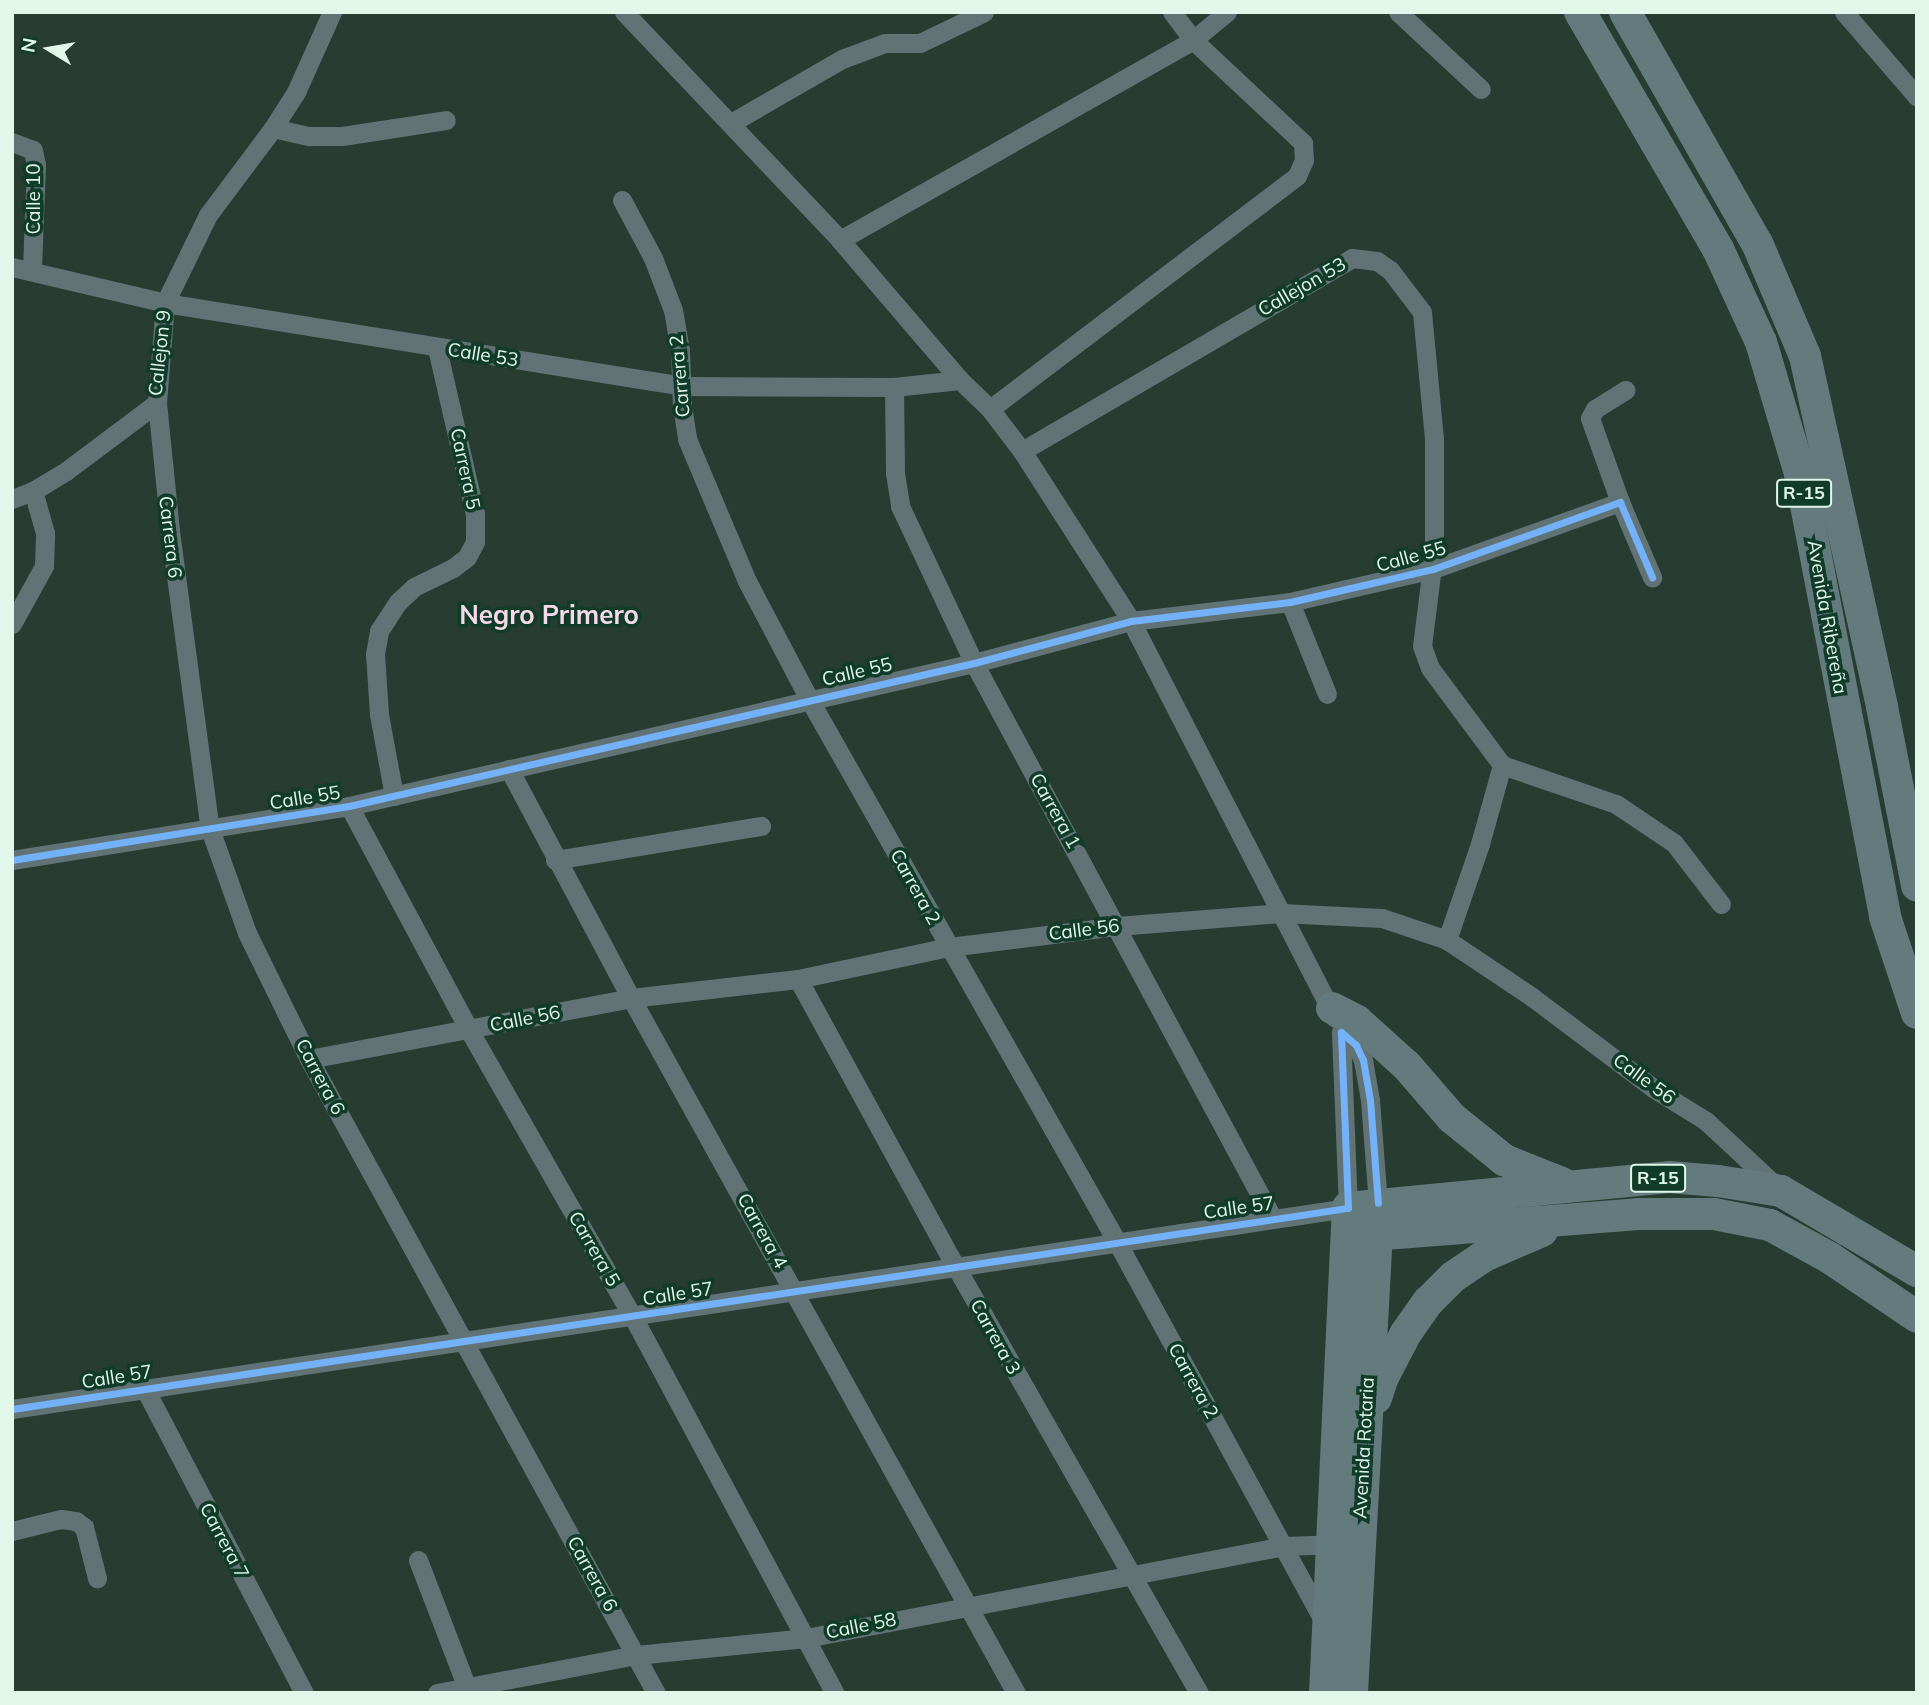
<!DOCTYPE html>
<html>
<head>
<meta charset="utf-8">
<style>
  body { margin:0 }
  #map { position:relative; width:1929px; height:1705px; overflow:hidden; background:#273d32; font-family:Mulish,sans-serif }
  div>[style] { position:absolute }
  .street>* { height:19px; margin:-9.5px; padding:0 9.5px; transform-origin:9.5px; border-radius:9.5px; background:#627376 }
  .primary>* { height:32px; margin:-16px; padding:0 16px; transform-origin:16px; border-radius:16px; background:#647b7e }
  .cycleway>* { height:7px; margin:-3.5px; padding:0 3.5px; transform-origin:3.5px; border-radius:3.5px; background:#73b2f8 }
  span { translate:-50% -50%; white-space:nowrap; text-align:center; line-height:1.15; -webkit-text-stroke:7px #113c29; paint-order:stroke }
  .shield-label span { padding:2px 5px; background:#113c29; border:2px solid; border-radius:5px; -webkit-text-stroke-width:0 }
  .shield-label { font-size:18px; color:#e0f7ea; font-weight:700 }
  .street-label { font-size:19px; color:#e0f7ea }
  .district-label { font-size:26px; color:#f7d9ea; font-weight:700 }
  .frame { position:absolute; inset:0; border:14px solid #e0f7ea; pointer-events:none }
  .north { position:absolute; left:14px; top:14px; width:70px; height:70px; -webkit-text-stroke:5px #113c29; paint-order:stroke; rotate:281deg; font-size:19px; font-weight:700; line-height:28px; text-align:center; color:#e0f7ea }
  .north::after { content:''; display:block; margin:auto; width:24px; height:32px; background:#e0f7ea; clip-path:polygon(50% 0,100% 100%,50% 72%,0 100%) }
</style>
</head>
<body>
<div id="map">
  <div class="street">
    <div style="left:624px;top:12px;width:314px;rotate:46.5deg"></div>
    <div style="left:840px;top:240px;width:184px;rotate:49.4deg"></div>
    <div style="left:960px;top:380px;width:42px;rotate:44deg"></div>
    <div style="left:990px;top:409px;width:53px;rotate:52.7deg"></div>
    <div style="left:1022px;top:451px;width:202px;rotate:57.3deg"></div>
    <div style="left:1131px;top:621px;width:446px;rotate:62.8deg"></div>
    <div style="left:1172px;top:12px;width:35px;rotate:53deg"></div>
    <div style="left:1193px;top:40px;width:44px;rotate:-39.5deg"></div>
    <div style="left:1398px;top:12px;width:113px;rotate:42.9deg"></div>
    <div style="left:1844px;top:12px;width:112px;rotate:49.3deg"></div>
    <div style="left:731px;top:123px;width:128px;rotate:-30deg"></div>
    <div style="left:842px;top:59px;width:46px;rotate:-20.4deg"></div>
    <div style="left:885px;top:43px;width:35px"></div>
    <div style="left:920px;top:43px;width:71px;rotate:-25.8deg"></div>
    <div style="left:273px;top:128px;width:37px;rotate:13deg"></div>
    <div style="left:309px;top:136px;width:33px"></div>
    <div style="left:342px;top:136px;width:105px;rotate:-8.7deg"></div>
    <div style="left:12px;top:142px;width:22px;rotate:21deg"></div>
    <div style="left:33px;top:150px;width:15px;rotate:79deg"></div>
    <div style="left:36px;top:165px;width:105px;rotate:92.2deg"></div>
    <div style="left:622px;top:200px;width:66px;rotate:61.9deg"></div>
    <div style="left:653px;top:258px;width:56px;rotate:69deg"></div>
    <div style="left:673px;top:310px;width:41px;rotate:80.1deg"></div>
    <div style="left:680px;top:350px;width:56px;rotate:88deg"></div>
    <div style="left:682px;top:406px;width:33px;rotate:81deg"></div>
    <div style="left:687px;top:439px;width:154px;rotate:67.1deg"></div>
    <div style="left:747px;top:581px;width:133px;rotate:62.3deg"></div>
    <div style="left:809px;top:699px;width:624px;rotate:60.44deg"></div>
    <div style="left:1117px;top:1242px;width:435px;rotate:61.4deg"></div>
    <div style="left:840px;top:240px;width:406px;rotate:-29.5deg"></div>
    <div style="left:1193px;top:40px;width:151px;rotate:43.1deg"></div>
    <div style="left:1303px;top:143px;width:17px;rotate:87deg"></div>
    <div style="left:1304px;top:160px;width:17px;rotate:114deg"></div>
    <div style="left:1297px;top:176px;width:385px;rotate:142.8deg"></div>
    <div style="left:12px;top:267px;width:157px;rotate:13.2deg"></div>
    <div style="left:165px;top:303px;width:526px;rotate:9.09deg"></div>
    <div style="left:684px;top:386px;width:210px;rotate:0.3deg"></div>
    <div style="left:894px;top:387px;width:66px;rotate:-6.1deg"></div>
    <div style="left:894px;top:387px;width:86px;rotate:89.3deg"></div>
    <div style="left:895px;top:473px;width:33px;rotate:81deg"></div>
    <div style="left:900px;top:506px;width:174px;rotate:64.8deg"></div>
    <div style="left:974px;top:663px;width:631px;rotate:61.73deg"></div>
    <div style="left:157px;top:403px;width:129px;rotate:84.2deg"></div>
    <div style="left:170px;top:531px;width:301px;rotate:82.4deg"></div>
    <div style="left:210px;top:829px;width:110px;rotate:70.4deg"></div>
    <div style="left:247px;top:933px;width:140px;rotate:63.8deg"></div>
    <div style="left:309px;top:1059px;width:723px;rotate:61.31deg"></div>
    <div style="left:1022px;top:451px;width:382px;rotate:-30.3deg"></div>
    <div style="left:1352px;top:258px;width:25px;rotate:7deg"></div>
    <div style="left:1377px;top:261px;width:16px;rotate:35deg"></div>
    <div style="left:1390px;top:270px;width:53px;rotate:52.7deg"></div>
    <div style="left:1422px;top:312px;width:127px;rotate:84.6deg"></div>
    <div style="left:1434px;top:438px;width:112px;rotate:90deg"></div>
    <div style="left:1434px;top:550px;width:97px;rotate:97.1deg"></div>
    <div style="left:1422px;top:646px;width:23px;rotate:70deg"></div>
    <div style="left:1430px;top:668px;width:121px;rotate:53.4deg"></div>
    <div style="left:1502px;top:765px;width:82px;rotate:105.6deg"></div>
    <div style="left:1480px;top:844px;width:102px;rotate:109deg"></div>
    <div style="left:12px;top:499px;width:22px;rotate:-21deg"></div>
    <div style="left:1620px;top:502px;width:89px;rotate:-109.7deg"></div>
    <div style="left:1590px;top:418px;width:10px;rotate:-61deg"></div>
    <div style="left:1595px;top:409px;width:36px;rotate:-32deg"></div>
    <div style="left:1290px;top:602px;width:99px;rotate:68.1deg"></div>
    <div style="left:12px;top:624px;width:66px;rotate:-61.1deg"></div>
    <div style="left:44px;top:566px;width:33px;rotate:-88deg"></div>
    <div style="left:45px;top:533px;width:44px;rotate:-105.9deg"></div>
    <div style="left:33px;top:491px;width:39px;rotate:-31deg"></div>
    <div style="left:66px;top:471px;width:114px;rotate:-36.8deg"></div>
    <div style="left:157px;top:403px;width:100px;rotate:-85.4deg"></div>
    <div style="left:165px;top:303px;width:98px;rotate:-64deg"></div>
    <div style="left:208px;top:215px;width:109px;rotate:-53.2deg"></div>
    <div style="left:273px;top:128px;width:43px;rotate:-57.4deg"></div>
    <div style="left:296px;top:92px;width:88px;rotate:-65.8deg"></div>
    <div style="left:1502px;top:765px;width:120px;rotate:18.9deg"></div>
    <div style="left:1616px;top:804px;width:70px;rotate:33.9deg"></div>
    <div style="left:1674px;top:843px;width:77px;rotate:52.4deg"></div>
    <div style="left:509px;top:769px;width:259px;rotate:62deg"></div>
    <div style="left:631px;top:998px;width:795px;rotate:61.02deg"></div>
    <div style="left:394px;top:796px;width:83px;rotate:-100.4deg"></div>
    <div style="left:379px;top:714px;width:60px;rotate:-93.8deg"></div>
    <div style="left:375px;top:654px;width:23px;rotate:-80deg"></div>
    <div style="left:379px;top:631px;width:35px;rotate:-57deg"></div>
    <div style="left:398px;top:602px;width:22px;rotate:-43deg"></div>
    <div style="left:414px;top:587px;width:43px;rotate:-26deg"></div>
    <div style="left:453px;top:568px;width:18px;rotate:-38deg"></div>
    <div style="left:467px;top:557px;width:17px;rotate:-62deg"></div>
    <div style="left:475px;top:542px;width:28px;rotate:-90deg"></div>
    <div style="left:475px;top:514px;width:170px;rotate:-102.9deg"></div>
    <div style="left:349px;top:806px;width:254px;rotate:61.8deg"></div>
    <div style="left:469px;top:1030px;width:331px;rotate:60.3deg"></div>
    <div style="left:633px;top:1317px;width:427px;rotate:61.8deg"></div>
    <div style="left:12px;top:860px;width:341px;rotate:-9.1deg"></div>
    <div style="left:349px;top:806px;width:641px;rotate:-12.89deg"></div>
    <div style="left:974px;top:663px;width:163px;rotate:-15deg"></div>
    <div style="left:1131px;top:621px;width:160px;rotate:-6.8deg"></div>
    <div style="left:1290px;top:602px;width:147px;rotate:-13deg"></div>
    <div style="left:1433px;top:569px;width:199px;rotate:-19.7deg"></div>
    <div style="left:1620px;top:502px;width:82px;rotate:66.9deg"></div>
    <div style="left:555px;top:860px;width:209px;rotate:-9.4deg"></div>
    <div style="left:798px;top:979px;width:328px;rotate:61.3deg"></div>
    <div style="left:956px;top:1267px;width:490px;rotate:60.3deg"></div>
    <div style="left:309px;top:1059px;width:328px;rotate:-10.7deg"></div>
    <div style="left:631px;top:998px;width:168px;rotate:-6.5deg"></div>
    <div style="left:798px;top:979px;width:154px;rotate:-12deg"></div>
    <div style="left:949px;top:947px;width:169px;rotate:-7.1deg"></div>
    <div style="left:1117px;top:926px;width:165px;rotate:-4.5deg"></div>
    <div style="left:1281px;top:913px;width:101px;rotate:2.8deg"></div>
    <div style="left:1382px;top:918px;width:69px;rotate:18.7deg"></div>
    <div style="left:1447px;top:940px;width:102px;rotate:33.8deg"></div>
    <div style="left:1532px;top:997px;width:151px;rotate:36.9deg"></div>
    <div style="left:1653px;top:1088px;width:62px;rotate:31.9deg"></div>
    <div style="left:1706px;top:1121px;width:98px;rotate:42.9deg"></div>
    <div style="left:145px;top:1389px;width:343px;rotate:62.4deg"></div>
    <div style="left:12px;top:1409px;width:1351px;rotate:-8.56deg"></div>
    <div style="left:1348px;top:1208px;width:176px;rotate:-92.3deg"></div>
    <div style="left:1341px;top:1032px;width:20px;rotate:41deg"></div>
    <div style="left:1356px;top:1045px;width:17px;rotate:65deg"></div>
    <div style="left:1363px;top:1060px;width:41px;rotate:80.1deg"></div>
    <div style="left:1370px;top:1100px;width:103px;rotate:85.6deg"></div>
    <div style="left:12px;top:1531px;width:50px;rotate:-13.8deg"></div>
    <div style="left:61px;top:1519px;width:15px;rotate:8deg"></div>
    <div style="left:76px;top:1521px;width:10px;rotate:37deg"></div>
    <div style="left:84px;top:1527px;width:53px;rotate:75.7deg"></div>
    <div style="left:418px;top:1560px;width:142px;rotate:69deg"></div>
    <div style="left:437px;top:1693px;width:203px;rotate:-10.8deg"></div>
    <div style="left:636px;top:1655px;width:171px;rotate:-5.7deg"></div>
    <div style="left:806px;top:1638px;width:487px;rotate:-10.9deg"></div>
    <div style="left:1284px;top:1546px;width:56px;rotate:-2deg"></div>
  </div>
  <div class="primary">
    <div style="left:1580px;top:12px;width:274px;rotate:59.8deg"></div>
    <div style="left:1718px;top:249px;width:102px;rotate:65.2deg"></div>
    <div style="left:1761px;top:342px;width:138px;rotate:73.5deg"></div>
    <div style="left:1800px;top:474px;width:451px;rotate:79.1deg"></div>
    <div style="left:1885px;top:917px;width:101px;rotate:71.6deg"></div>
    <div style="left:1625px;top:12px;width:266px;rotate:60.3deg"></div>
    <div style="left:1757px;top:243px;width:123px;rotate:67deg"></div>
    <div style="left:1805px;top:356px;width:359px;rotate:77.6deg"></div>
    <div style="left:1882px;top:707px;width:182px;rotate:78.9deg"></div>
    <div style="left:1332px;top:1008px;width:28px;rotate:27deg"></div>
    <div style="left:1357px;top:1021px;width:67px;rotate:42deg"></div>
    <div style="left:1407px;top:1066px;width:69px;rotate:49.1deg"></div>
    <div style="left:1452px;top:1118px;width:67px;rotate:38.9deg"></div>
    <div style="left:1504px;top:1160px;width:62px;rotate:21.6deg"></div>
    <div style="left:1347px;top:1237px;width:292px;rotate:-4.5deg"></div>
    <div style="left:1638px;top:1214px;width:76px"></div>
    <div style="left:1714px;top:1214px;width:57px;rotate:11.1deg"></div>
    <div style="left:1770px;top:1225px;width:68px;rotate:28.8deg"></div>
    <div style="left:1830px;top:1258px;width:105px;rotate:34.1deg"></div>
    <div style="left:1376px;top:1398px;width:22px;rotate:-72deg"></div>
    <div style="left:1383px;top:1377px;width:50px;rotate:-62.4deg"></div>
    <div style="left:1406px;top:1333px;width:38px;rotate:-55deg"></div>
    <div style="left:1428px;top:1302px;width:35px;rotate:-45deg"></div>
    <div style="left:1453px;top:1277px;width:37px;rotate:-34deg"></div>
    <div style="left:1484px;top:1256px;width:63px;rotate:-23.3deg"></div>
    <div style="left:1325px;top:1693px;width:486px;rotate:-87.3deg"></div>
    <div style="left:1348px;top:1208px;width:322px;rotate:-5.5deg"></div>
    <div style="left:1669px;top:1177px;width:49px;rotate:4.7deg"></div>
    <div style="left:1718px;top:1181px;width:64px;rotate:9deg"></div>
    <div style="left:1781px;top:1191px;width:158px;rotate:30.5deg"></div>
    <div style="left:1352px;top:1693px;width:479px;rotate:-86.9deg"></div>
  </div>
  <div class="cycleway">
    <div style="left:12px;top:860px;width:341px;rotate:-9.1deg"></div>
    <div style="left:349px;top:806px;width:641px;rotate:-12.89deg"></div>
    <div style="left:974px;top:663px;width:163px;rotate:-15deg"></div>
    <div style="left:1131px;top:621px;width:160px;rotate:-6.8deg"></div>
    <div style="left:1290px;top:602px;width:147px;rotate:-13deg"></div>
    <div style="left:1433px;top:569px;width:199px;rotate:-19.7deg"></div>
    <div style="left:1620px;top:502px;width:82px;rotate:66.9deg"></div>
    <div style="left:12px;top:1409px;width:1351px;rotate:-8.56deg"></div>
    <div style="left:1348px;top:1208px;width:176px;rotate:-92.3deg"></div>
    <div style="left:1341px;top:1032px;width:20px;rotate:41deg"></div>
    <div style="left:1356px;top:1045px;width:17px;rotate:65deg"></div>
    <div style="left:1363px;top:1060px;width:41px;rotate:80.1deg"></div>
    <div style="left:1370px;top:1100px;width:103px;rotate:85.6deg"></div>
  </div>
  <div class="shield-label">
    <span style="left:1804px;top:493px">R-15</span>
    <span style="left:1658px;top:1178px">R-15</span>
  </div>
  <div class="street-label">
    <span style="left:34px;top:199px;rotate:-90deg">Calle 10</span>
    <span style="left:1302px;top:287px;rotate:-30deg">Callejon 53</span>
    <span style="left:160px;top:353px;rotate:-84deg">Callejon 9</span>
    <span style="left:483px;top:355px;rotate:9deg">Calle 53</span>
    <span style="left:680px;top:376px;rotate:-95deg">Carrera 2</span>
    <span style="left:465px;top:469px;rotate:78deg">Carrera 5</span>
    <span style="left:170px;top:537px;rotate:83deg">Carrera 6</span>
    <span style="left:1411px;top:557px;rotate:-15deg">Calle 55</span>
    <span style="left:1827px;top:617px;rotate:80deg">Avenida Ribereña</span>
    <span style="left:857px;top:672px;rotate:-13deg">Calle 55</span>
    <span style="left:305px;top:798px;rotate:-9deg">Calle 55</span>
    <span style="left:1055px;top:811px;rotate:61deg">Carrera 1</span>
    <span style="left:915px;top:887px;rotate:61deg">Carrera 2</span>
    <span style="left:1084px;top:930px;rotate:-7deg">Calle 56</span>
    <span style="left:525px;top:1019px;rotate:-11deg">Calle 56</span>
    <span style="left:320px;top:1077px;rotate:62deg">Carrera 6</span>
    <span style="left:1644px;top:1079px;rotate:36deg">Calle 56</span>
    <span style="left:1239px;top:1208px;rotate:-8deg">Calle 57</span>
    <span style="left:762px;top:1231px;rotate:61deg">Carrera 4</span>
    <span style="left:594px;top:1249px;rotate:60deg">Carrera 5</span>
    <span style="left:678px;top:1294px;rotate:-9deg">Calle 57</span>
    <span style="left:995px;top:1337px;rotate:61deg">Carrera 3</span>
    <span style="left:117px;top:1377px;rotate:-9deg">Calle 57</span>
    <span style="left:1193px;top:1381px;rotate:61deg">Carrera 2</span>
    <span style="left:1364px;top:1448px;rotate:-87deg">Avenida Rotaria</span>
    <span style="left:224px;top:1541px;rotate:62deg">Carrera 7</span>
    <span style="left:592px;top:1574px;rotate:61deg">Carrera 6</span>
    <span style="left:861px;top:1626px;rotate:-11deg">Calle 58</span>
  </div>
  <div class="district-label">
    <span style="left:549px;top:615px">Negro Primero</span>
  </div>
  <div class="frame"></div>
  <div class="north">N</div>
</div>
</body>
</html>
